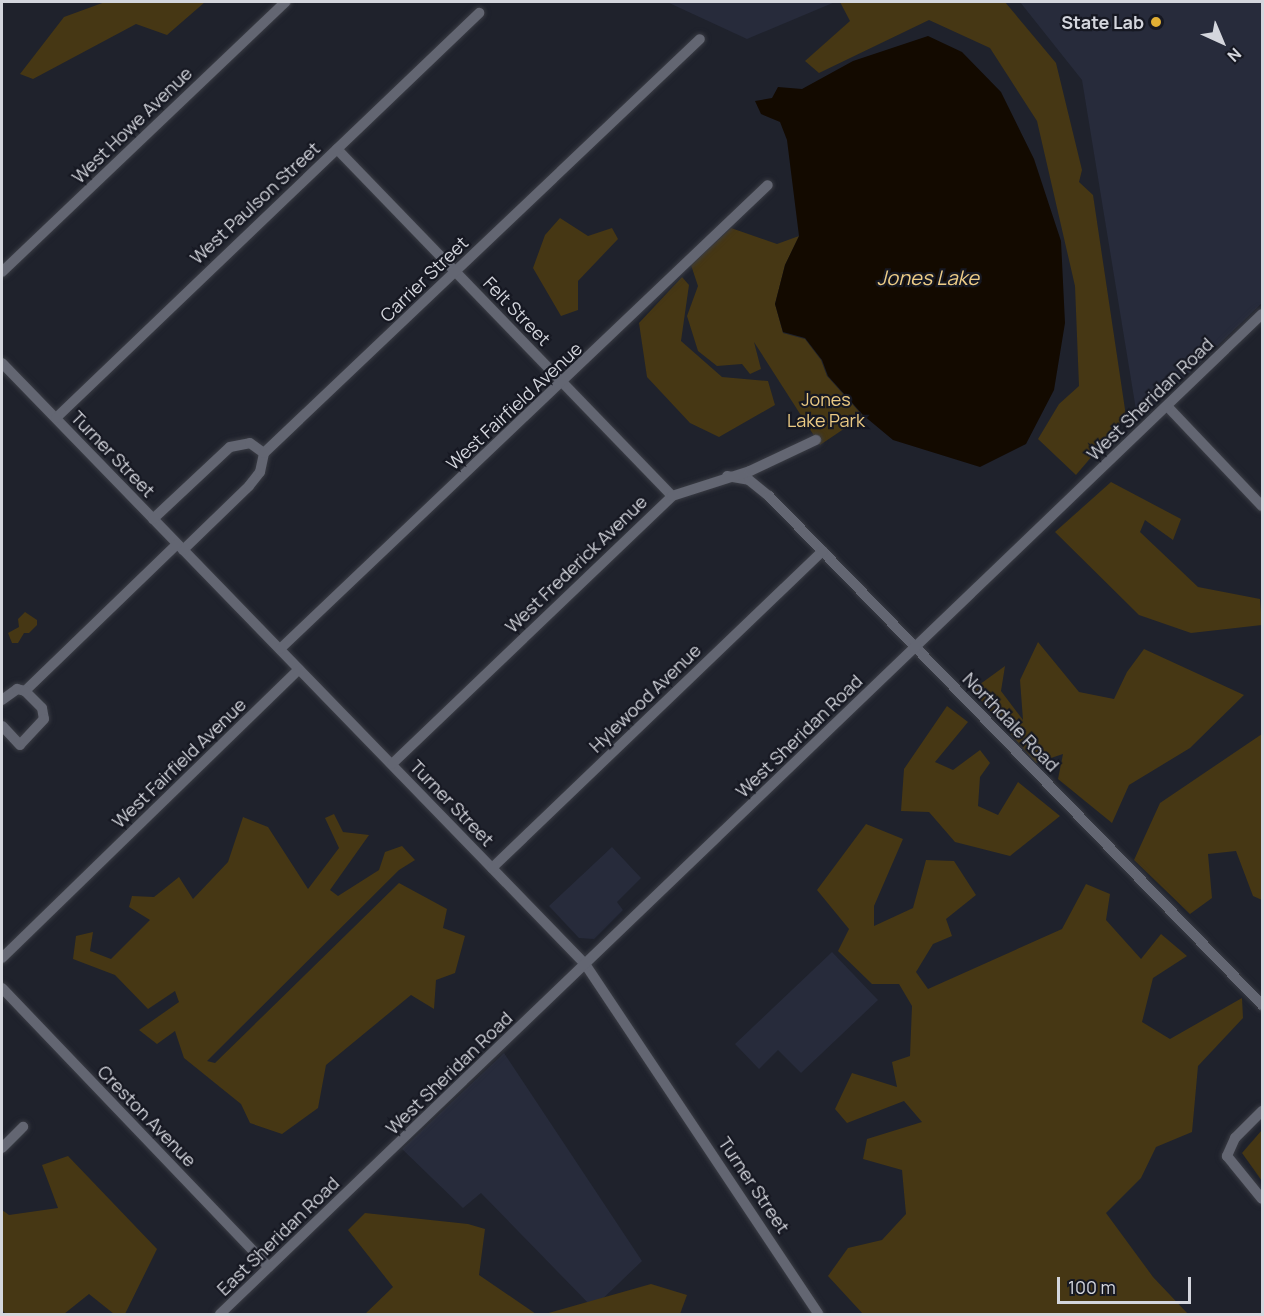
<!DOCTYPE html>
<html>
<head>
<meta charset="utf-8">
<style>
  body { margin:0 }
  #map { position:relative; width:1264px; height:1316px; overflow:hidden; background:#1f222c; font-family:Manrope,sans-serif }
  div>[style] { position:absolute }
  .built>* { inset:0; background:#272b3b }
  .green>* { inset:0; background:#463714 }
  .water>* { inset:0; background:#130a00 }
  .roads { filter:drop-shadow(0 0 2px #3a3c44) drop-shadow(0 0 2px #3a3c44) }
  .minor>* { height:10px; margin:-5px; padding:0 5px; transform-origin:5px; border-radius:5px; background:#636672 }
  .dots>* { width:16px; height:16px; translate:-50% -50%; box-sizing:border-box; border:3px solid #161822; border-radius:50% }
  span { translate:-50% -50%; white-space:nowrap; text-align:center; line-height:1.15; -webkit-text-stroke:4.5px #161822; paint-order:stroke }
  .poi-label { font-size:18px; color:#d4d6dd; font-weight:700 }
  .right { translate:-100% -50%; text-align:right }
  .street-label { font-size:18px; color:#d4d6dd }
  .park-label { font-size:18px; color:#ebca84 }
  .water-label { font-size:20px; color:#eecd87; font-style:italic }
  .frame { position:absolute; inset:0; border:3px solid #d4d6dd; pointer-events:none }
  .north { position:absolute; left:1192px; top:12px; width:60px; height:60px; -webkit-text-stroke:4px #161822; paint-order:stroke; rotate:136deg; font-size:16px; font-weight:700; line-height:24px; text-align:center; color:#d4d6dd }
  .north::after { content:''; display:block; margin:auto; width:21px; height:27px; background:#d4d6dd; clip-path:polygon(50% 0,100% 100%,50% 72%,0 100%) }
  .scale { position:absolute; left:1057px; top:1277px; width:134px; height:27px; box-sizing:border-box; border:3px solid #d4d6dd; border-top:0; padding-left:8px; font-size:18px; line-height:21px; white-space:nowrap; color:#d4d6dd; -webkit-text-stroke:4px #161822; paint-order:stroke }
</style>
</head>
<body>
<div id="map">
  <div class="built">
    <div style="clip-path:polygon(667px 2px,835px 2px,747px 39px)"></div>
    <div style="clip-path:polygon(1020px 2px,1262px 2px,1262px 303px,1138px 422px,1082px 80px)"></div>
    <div style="clip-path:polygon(612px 847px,641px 878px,617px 902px,623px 910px,594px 939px,579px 938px,549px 906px)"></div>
    <div style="clip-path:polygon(832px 952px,878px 1000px,801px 1073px,778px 1050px,759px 1069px,735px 1044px)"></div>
    <div style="clip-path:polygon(504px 1053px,642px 1261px,593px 1308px,481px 1193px,463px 1208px,402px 1149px)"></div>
  </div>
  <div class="green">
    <div style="clip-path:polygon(105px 2px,205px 2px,167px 35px,136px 24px,33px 79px,20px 74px,64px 17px)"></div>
    <div style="clip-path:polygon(840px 2px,1005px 2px,1056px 63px,1082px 170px,1079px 182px,1093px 195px,1126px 416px,1076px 475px,1038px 439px,1059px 404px,1079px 386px,1075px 286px,1037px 121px,990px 48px,929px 20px,819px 73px,805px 61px,850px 21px)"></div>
    <div style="clip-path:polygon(560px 218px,588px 236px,612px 228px,618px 239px,578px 281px,578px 310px,561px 316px,533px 268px,545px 235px)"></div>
    <div style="clip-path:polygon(731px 228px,777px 244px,799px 236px,785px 265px,775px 304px,783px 333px,805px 339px,821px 360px,827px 376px,863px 416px,820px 445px,754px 342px,761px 369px,750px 374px,742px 364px,717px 366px,698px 351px,687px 316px,698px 286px,691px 265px)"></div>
    <div style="clip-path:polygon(682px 277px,689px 285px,681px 341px,722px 377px,768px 381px,775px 405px,719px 437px,690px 423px,647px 377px,639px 323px)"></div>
    <div style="clip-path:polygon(1111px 482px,1181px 519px,1173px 540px,1145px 520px,1140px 532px,1198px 587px,1260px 599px,1262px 625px,1191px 633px,1139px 615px,1055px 532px)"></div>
    <div style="clip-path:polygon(25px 612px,37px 620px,37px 625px,29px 633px,24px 633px,18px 643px,12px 643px,8px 633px,19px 627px,18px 619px)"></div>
    <div style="clip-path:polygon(1038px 642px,1079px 692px,1114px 699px,1127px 672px,1144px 649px,1244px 695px,1190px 748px,1129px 785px,1112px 823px,1058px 779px,1063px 754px,1036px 763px,972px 690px,1005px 666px,1001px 691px,1023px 720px,1020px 680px)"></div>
    <div style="clip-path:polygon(947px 706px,968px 722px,935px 762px,953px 770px,980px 750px,990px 763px,980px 777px,978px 806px,998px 815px,1018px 782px,1060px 816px,1010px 856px,955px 842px,929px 812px,901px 811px,904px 769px)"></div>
    <div style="clip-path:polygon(1262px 734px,1262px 900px,1253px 896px,1236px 851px,1208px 854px,1212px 898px,1190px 914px,1134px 860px,1160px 803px)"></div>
    <div style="clip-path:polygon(334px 814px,343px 832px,369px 835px,330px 890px,338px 896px,379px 870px,385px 852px,402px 846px,415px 860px,399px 870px,207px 1061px,215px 1063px,399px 883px,447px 909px,443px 928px,465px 936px,455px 973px,436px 980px,434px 1009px,411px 995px,326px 1065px,318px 1108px,282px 1134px,250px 1123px,241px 1104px,184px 1058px,175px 1031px,157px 1044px,139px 1030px,179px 1002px,175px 991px,148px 1009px,115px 975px,73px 959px,76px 936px,93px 932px,90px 951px,111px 959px,150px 920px,129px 907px,132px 896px,154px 897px,179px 877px,193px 899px,228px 862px,243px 817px,268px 827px,308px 889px,339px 848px,325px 818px)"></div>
    <div style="clip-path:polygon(866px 824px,903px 839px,874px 906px,874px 926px,913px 908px,926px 860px,954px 861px,976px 895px,946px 919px,952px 936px,933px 944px,916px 972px,928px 989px,1062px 929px,1086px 884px,1110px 894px,1106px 920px,1141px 959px,1161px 934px,1187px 956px,1153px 978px,1142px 1022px,1170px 1039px,1242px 998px,1243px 1018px,1198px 1066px,1192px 1132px,1156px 1147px,1141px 1178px,1106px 1213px,1153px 1277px,1188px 1314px,863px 1314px,828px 1276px,848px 1248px,882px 1240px,906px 1214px,902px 1170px,863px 1159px,867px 1139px,922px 1122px,904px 1101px,847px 1123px,835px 1109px,852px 1073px,897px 1087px,892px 1062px,910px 1056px,912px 1006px,899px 984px,872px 984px,838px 951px,849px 929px,817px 890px)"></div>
    <div style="clip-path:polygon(1262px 1130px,1262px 1181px,1242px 1153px)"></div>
    <div style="clip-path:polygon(68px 1156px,157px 1249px,125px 1314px,114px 1314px,89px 1294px,64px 1314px,6px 1314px,2px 1310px,2px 1210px,9px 1215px,58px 1208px,42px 1165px)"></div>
    <div style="clip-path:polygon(365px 1213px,468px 1224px,485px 1229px,479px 1275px,536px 1314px,365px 1314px,393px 1287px,348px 1230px)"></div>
    <div style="clip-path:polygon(651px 1284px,687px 1295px,680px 1314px,545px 1314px)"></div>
  </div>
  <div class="water">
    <div style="clip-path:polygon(928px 36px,962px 52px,1001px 92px,1034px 159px,1061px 241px,1065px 323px,1054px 390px,1026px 444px,980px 467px,893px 440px,863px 415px,828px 376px,822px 360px,805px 338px,783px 332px,775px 304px,785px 265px,799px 236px,787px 140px,780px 122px,761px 114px,755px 101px,772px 98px,778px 87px,802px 89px,853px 61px)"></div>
  </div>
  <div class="roads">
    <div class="minor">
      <div style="left:337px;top:149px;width:482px;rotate:46deg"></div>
      <div style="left:2px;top:272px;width:392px;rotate:-43.6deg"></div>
      <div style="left:2px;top:363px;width:837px;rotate:45.87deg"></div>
      <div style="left:585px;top:964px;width:420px;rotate:56.3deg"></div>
      <div style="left:1167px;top:406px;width:138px;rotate:46.5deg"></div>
      <div style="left:56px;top:418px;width:586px;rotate:-43.75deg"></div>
      <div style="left:727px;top:476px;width:22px;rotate:10deg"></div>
      <div style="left:749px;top:480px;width:26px;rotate:39deg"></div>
      <div style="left:769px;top:496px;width:709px;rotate:45.91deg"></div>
      <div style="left:153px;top:519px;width:105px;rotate:-43.1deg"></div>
      <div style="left:230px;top:447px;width:20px;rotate:-11deg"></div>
      <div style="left:250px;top:443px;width:17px;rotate:36deg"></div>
      <div style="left:183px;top:550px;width:92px;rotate:-44.1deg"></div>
      <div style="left:249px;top:486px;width:18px;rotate:-52deg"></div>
      <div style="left:260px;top:472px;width:19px;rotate:-78deg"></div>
      <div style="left:264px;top:453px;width:601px;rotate:-43.52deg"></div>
      <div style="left:280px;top:649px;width:673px;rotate:-43.56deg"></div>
      <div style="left:25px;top:691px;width:211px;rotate:-44deg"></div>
      <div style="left:2px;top:700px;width:19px;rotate:-36deg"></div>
      <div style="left:17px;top:689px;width:8px;rotate:14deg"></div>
      <div style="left:25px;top:691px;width:24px;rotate:45deg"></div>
      <div style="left:42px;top:708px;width:11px;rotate:80deg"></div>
      <div style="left:44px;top:719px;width:35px;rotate:133deg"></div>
      <div style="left:20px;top:745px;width:26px;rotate:-133deg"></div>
      <div style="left:392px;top:764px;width:388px;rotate:-43.7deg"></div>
      <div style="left:672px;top:496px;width:82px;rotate:-17.8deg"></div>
      <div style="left:750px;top:471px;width:73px;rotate:-25.2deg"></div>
      <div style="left:492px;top:868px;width:458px;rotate:-43.8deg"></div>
      <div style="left:2px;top:958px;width:414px;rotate:-44.2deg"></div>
      <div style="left:2px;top:988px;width:386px;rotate:46.3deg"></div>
      <div style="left:1262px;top:1111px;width:38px;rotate:135deg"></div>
      <div style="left:1235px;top:1138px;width:20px;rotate:114deg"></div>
      <div style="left:1227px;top:1156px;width:55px;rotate:50.9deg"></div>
      <div style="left:2px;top:1148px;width:30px;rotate:-45deg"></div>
      <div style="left:220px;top:1314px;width:1444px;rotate:-43.82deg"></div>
    </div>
  </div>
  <div class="dots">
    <div style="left:1156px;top:22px;background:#e1af34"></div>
  </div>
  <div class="poi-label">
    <span class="right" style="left:1144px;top:22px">State Lab</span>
  </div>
  <div class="street-label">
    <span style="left:132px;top:125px;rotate:-44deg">West Howe Avenue</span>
    <span style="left:255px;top:203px;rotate:-43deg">West Paulson Street</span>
    <span style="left:424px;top:279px;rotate:-44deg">Carrier Street</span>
    <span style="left:517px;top:311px;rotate:46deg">Felt Street</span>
    <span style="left:1150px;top:399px;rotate:-44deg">West Sheridan Road</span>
    <span style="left:514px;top:406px;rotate:-43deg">West Fairfield Avenue</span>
    <span style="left:113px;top:454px;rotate:46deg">Turner Street</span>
    <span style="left:576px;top:564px;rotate:-44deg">West Frederick Avenue</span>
    <span style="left:645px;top:698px;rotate:-44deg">Hylewood Avenue</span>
    <span style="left:1011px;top:722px;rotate:46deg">Northdale Road</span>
    <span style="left:799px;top:736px;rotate:-44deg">West Sheridan Road</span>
    <span style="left:179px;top:763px;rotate:-44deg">West Fairfield Avenue</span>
    <span style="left:452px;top:803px;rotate:46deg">Turner Street</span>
    <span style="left:449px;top:1073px;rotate:-44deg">West Sheridan Road</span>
    <span style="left:147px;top:1116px;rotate:46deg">Creston Avenue</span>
    <span style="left:754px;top:1185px;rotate:56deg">Turner Street</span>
    <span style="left:278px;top:1236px;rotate:-44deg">East Sheridan Road</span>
  </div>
  <div class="park-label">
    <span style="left:826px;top:410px">Jones<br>Lake Park</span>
  </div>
  <div class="water-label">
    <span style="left:928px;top:277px">Jones Lake</span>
  </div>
  <div class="frame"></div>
  <div class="north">N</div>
  <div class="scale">100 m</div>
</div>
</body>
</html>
